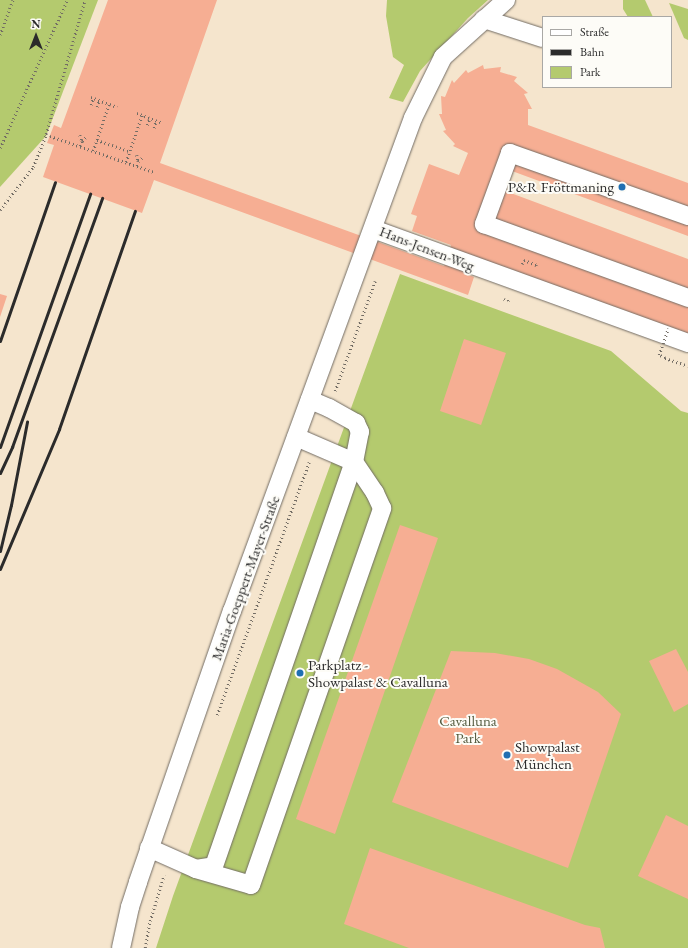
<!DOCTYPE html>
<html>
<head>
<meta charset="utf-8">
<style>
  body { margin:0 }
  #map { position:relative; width:688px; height:948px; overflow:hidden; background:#f5e5cd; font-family:"EB Garamond",serif }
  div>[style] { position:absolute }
  .green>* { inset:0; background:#b4ca6e }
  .building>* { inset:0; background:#f6ae93 }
  .path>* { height:2.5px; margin-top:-1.25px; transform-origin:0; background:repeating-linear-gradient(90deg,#726c64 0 1px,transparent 0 4px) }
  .roads { filter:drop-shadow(0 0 1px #726c64) drop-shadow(0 0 1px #726c64) }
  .minor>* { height:18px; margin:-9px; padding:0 9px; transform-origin:9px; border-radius:9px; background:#fff }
  .rail>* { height:3px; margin:-1.5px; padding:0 1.5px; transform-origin:1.5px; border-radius:1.5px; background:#2b2b2b }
  .path-bridge>* { height:2.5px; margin-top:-1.25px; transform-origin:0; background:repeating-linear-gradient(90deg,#726c64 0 1px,transparent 0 4px) }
  .dots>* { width:11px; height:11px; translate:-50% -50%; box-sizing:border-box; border:2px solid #fdfcf7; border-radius:50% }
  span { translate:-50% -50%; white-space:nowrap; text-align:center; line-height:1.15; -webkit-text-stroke:4px #fdfcf7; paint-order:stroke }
  .poi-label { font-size:15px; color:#2b2b2b }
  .right { translate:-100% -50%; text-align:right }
  .left { translate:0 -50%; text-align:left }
  .street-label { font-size:15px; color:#2b2b2b }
  .park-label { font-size:15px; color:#545b3f }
  .legend { position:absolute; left:542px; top:16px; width:130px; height:72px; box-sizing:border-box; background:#fdfcf7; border:1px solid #a9a8a5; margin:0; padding:5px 7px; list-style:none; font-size:12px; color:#2b2b2b }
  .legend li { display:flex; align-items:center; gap:8px; height:20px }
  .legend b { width:20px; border:1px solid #a9a8a5 }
  .north { position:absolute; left:16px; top:16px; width:40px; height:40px; -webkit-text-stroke:3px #fdfcf7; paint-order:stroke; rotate:0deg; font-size:11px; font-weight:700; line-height:16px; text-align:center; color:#2b2b2b }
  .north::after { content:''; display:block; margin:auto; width:14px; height:18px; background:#2b2b2b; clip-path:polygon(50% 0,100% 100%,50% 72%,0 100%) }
</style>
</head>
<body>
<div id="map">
  <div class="green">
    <div style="clip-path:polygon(0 0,98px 0,46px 136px,0 187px)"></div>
    <div style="clip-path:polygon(387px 0,488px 0,468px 18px,420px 71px,403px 102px,389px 98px,404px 65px,393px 57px,386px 16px)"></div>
    <div style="clip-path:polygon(623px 0,645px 0,653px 17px,628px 17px,623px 9px)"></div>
    <div style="clip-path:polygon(669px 3px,688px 9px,688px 40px,684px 38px)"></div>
    <div style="clip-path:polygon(400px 274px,611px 351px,681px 411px,688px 413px,688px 948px,156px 948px,173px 896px)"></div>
  </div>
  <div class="building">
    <div style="clip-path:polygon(108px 0,217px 0,160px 163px,444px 266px,451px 245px,412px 231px,417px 216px,411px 214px,429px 164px,459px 175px,468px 153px,453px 146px,455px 144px,443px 131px,446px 130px,439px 114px,442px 114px,441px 96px,445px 97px,452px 80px,454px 83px,466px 70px,468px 73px,483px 65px,484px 69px,501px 67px,500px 72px,517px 77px,514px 81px,528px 93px,524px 94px,532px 109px,528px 109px,528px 125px,688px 183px,688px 236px,512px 171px,505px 191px,688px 259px,688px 336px,470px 258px,464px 273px,474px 277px,468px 295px,154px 180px,142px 213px,43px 177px,54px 145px,47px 143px,54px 125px,61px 128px)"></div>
    <div style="clip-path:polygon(0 294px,7px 296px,0 317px)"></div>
    <div style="clip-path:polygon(464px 339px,506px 353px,481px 425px,440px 411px)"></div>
    <div style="clip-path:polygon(400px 525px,438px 538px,335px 834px,296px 819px)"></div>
    <div style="clip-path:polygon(676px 649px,688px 672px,688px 704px,674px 712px,649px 661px)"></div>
    <div style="clip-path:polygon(451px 651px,495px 653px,529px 659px,557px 669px,598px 692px,621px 714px,568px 868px,392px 802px)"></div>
    <div style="clip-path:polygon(666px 815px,688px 826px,688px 899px,638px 876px)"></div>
    <div style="clip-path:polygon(370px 848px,585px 925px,600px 928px,605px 948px,409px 948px,344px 924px)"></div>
  </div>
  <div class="path">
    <div style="left:0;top:35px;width:37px;rotate:-70deg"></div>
    <div style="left:91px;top:97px;width:28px;rotate:21deg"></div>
    <div style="left:91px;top:105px;width:7px;rotate:-74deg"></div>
    <div style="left:97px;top:107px;width:7px;rotate:-74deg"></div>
    <div style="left:137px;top:113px;width:26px;rotate:21deg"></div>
    <div style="left:147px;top:125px;width:8px;rotate:-67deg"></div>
    <div style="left:154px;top:128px;width:8px;rotate:-76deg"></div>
    <div style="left:46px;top:134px;width:4px;rotate:27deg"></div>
    <div style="left:80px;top:135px;width:6px;rotate:72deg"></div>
    <div style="left:82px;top:141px;width:6px;rotate:-45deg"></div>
    <div style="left:80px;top:146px;width:5px;rotate:-68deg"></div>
    <div style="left:0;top:148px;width:162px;rotate:-65.6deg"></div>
    <div style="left:93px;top:151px;width:50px;rotate:-71.2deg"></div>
    <div style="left:137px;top:155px;width:6px;rotate:81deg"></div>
    <div style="left:138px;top:161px;width:6px;rotate:-39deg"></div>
    <div style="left:126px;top:162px;width:50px;rotate:-71.2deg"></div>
    <div style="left:137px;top:166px;width:5px;rotate:-79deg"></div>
    <div style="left:0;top:210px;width:54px;rotate:-52.5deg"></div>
    <div style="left:33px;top:167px;width:35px;rotate:-68deg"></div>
    <div style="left:46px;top:134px;width:140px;rotate:-73.8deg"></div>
    <div style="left:522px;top:264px;width:4px;rotate:-63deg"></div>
    <div style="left:524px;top:260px;width:14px;rotate:21deg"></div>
    <div style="left:537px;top:265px;width:3px;rotate:108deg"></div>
    <div style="left:504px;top:299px;width:4px;rotate:27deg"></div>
    <div style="left:508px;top:301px;width:3px;rotate:-72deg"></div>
    <div style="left:665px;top:358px;width:24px;rotate:19deg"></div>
    <div style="left:335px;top:391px;width:117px;rotate:-70deg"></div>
    <div style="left:217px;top:715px;width:269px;rotate:-70deg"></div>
    <div style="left:145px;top:948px;width:27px;rotate:-80deg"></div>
    <div style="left:150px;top:921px;width:48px;rotate:-73.1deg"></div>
  </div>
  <div class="roads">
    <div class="minor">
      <div style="left:484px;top:19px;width:62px;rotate:17.9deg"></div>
      <div style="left:688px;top:216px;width:189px;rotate:-160.5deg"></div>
      <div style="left:510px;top:153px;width:76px;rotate:110.1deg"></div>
      <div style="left:484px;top:224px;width:217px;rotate:19.9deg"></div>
      <div style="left:373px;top:229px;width:335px;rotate:19.9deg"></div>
      <div style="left:149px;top:848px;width:51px;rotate:24.1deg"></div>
      <div style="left:196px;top:869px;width:57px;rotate:16.2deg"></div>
      <div style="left:251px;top:885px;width:399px;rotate:-70.8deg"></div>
      <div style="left:382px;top:508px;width:17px;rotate:-115deg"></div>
      <div style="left:375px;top:493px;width:37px;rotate:-124deg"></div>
      <div style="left:354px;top:462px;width:63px;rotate:-156.7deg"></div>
      <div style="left:196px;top:869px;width:18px;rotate:-9deg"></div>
      <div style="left:214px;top:866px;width:428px;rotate:-70.9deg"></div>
      <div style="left:354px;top:462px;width:31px;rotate:-79deg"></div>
      <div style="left:360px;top:432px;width:10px;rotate:-114deg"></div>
      <div style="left:356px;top:423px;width:31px;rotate:-151deg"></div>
      <div style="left:329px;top:408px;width:21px;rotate:-157deg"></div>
      <div style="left:121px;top:948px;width:42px;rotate:-77.6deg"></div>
      <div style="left:130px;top:907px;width:26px;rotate:-72deg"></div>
      <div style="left:138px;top:882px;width:287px;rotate:-70.9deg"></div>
      <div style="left:232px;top:611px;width:525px;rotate:-69.84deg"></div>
      <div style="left:413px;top:118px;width:68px;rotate:-63.8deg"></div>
      <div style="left:443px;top:57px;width:85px;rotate:-42.1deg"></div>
    </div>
  </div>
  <div class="rail">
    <div style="left:0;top:341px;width:168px;rotate:-70.9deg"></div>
    <div style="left:0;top:447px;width:269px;rotate:-70.4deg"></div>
    <div style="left:0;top:473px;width:29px;rotate:-65deg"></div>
    <div style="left:12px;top:447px;width:265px;rotate:-70.1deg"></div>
    <div style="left:0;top:551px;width:47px;rotate:-76.6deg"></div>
    <div style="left:11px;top:505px;width:85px;rotate:-79.1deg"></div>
    <div style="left:0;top:569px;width:152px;rotate:-67.1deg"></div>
    <div style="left:59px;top:429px;width:231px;rotate:-70.8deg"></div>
  </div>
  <div class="path-bridge">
    <div style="left:50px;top:136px;width:110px;rotate:19.1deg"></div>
    <div style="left:97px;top:140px;width:34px;rotate:19deg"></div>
    <div style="left:665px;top:358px;width:7px;rotate:-153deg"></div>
    <div style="left:659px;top:355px;width:28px;rotate:-71deg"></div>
  </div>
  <div class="dots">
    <div style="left:622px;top:187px;background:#1f6fb2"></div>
    <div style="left:300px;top:673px;background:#1f6fb2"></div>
    <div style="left:507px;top:755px;background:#1f6fb2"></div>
  </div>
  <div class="poi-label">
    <span class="right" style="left:614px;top:187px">P&amp;R Fröttmaning</span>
    <span class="left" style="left:308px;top:673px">Parkplatz -<br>Showpalast &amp; Cavalluna</span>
    <span class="left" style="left:515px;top:755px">Showpalast<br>München</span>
  </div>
  <div class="street-label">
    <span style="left:427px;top:248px;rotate:21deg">Hans-Jensen-Weg</span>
    <span style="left:245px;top:578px;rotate:-70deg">Maria-Goeppert-Mayer-Straße</span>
  </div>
  <div class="park-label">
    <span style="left:468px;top:729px">Cavalluna<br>Park</span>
  </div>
  <ul class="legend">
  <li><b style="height:5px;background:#fff"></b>Straße</li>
  <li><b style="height:5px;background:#2b2b2b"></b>Bahn</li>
  <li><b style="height:11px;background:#b4ca6e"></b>Park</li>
  </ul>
  <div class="north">N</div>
</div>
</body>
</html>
